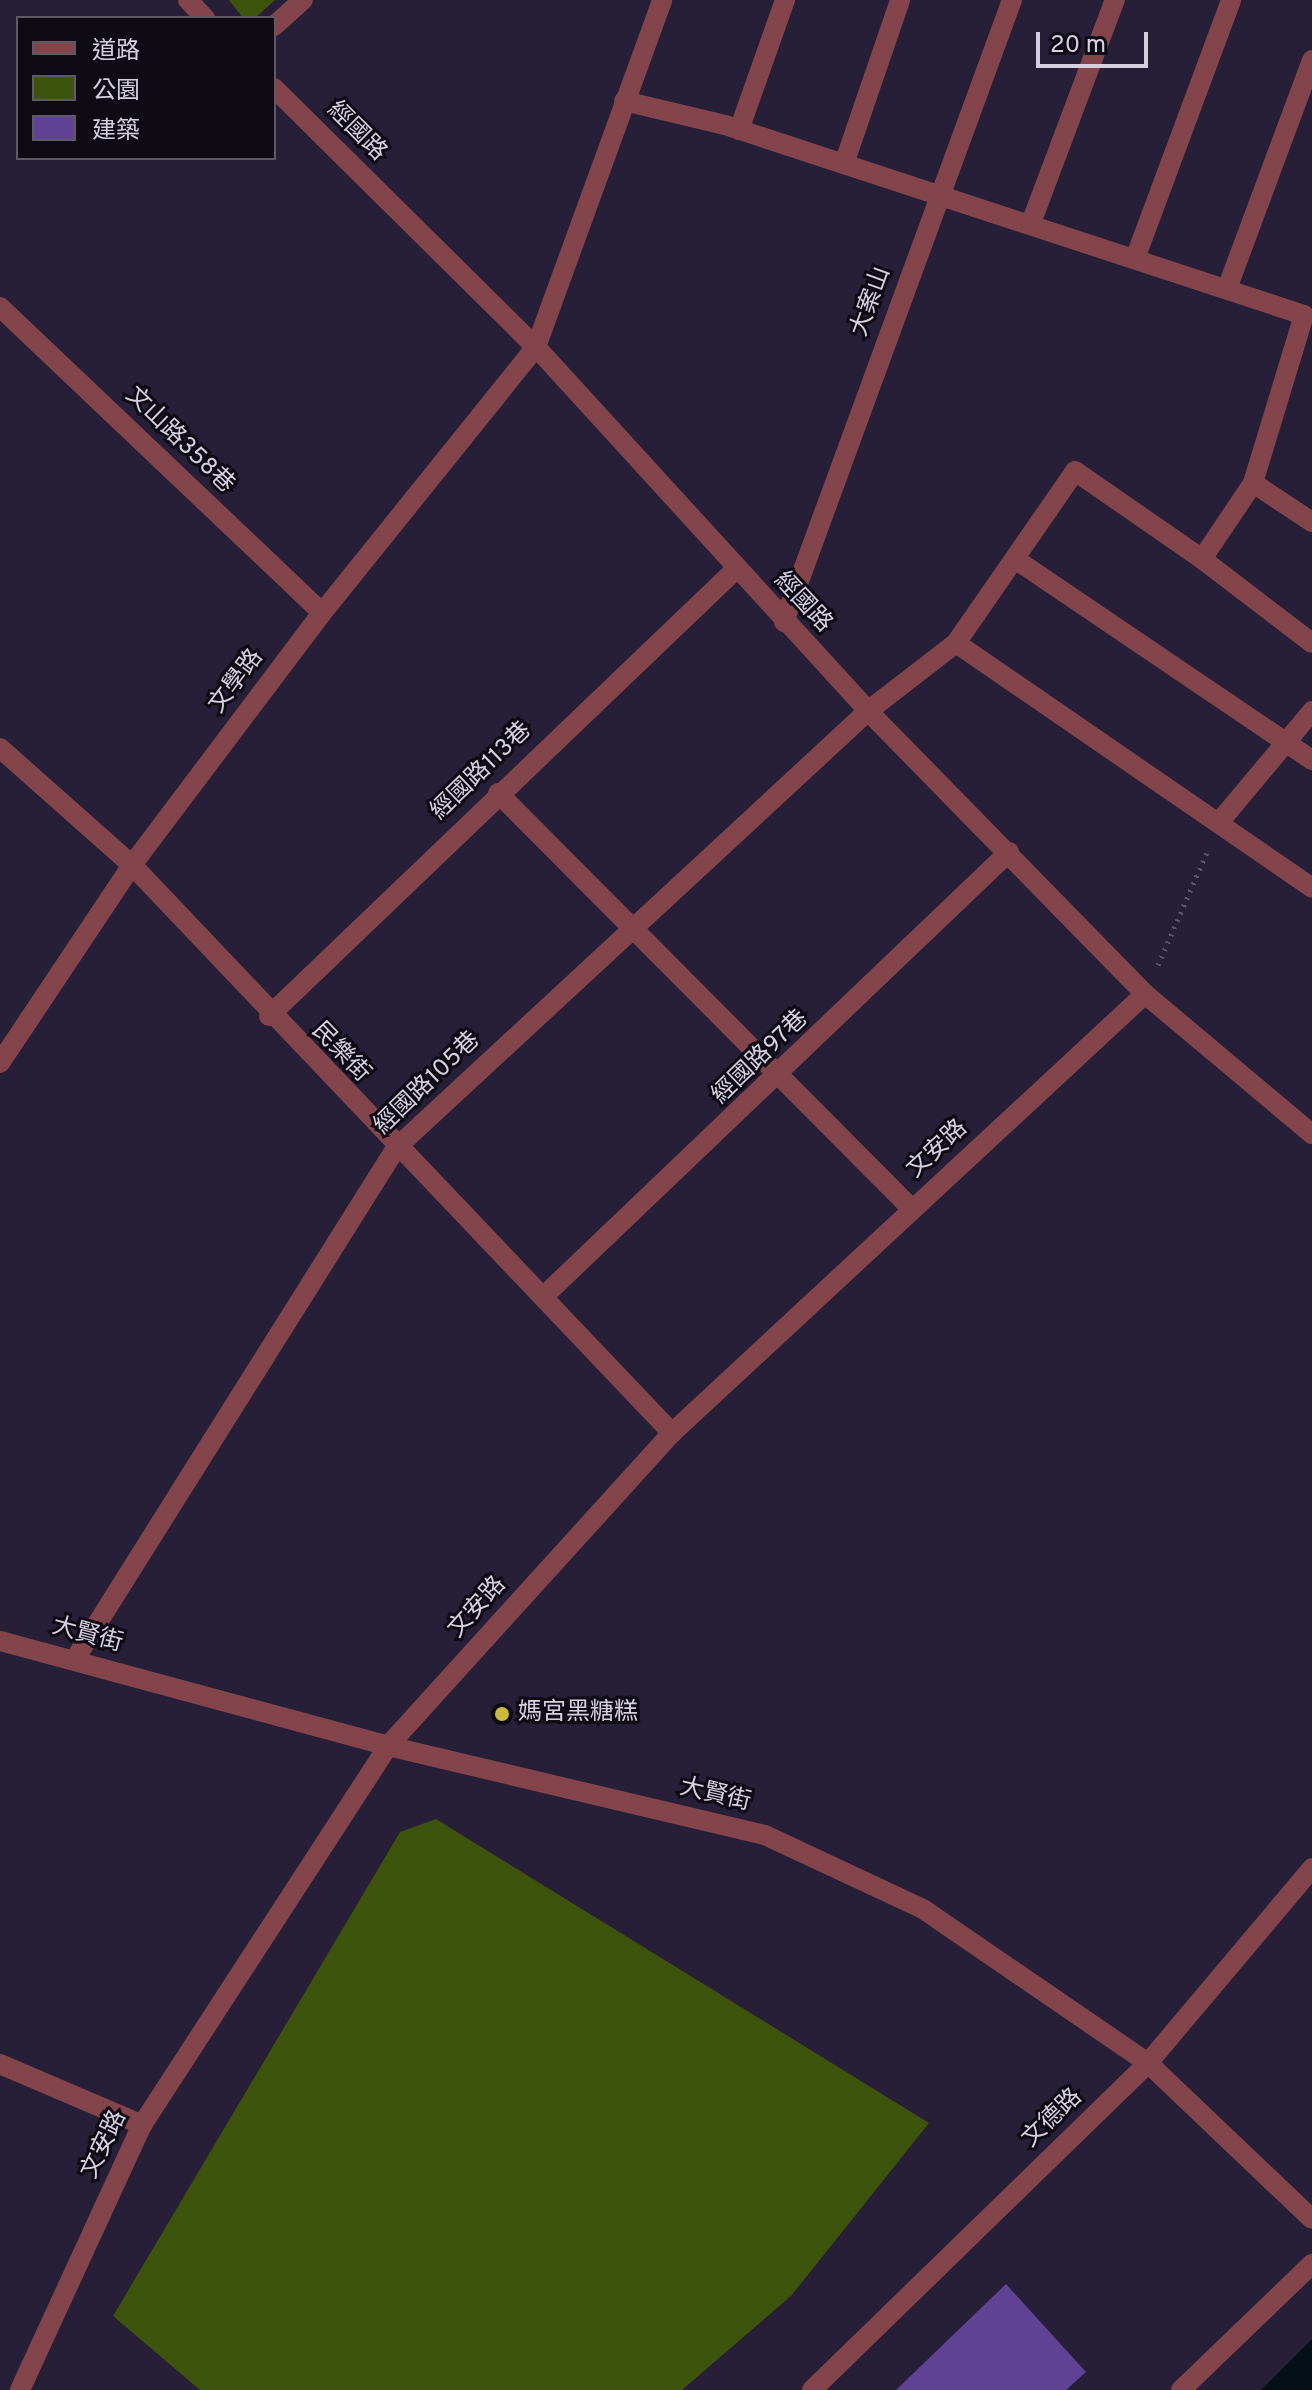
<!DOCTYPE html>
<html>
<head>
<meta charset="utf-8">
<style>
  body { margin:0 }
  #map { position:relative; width:1312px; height:2390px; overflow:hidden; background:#261f37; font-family:Overpass,"Noto Sans TC",sans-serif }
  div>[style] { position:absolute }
  .green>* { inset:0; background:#3e540d }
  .water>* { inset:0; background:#050f18 }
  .building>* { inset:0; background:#614395 }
  .path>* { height:5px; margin-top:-2.5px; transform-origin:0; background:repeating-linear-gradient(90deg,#5b556b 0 2px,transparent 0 8px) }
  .service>* { height:20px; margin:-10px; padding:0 10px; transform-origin:10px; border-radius:10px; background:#83454b }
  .minor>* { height:20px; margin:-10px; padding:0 10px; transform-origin:10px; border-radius:10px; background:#83454b }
  .dots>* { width:22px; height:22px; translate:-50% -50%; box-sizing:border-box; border:4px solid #0e0b15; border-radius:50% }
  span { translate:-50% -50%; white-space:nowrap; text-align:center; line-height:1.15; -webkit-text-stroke:6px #0e0b15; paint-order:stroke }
  .street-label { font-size:24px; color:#d4d0e0 }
  .poi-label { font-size:24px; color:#d4d0e0 }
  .left { translate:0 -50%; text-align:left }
  .legend { position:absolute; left:16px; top:16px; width:260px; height:144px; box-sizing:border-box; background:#0e0b15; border:2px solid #5d5a66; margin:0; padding:10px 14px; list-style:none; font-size:24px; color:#d4d0e0 }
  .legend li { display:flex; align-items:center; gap:16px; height:40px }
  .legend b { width:40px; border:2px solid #5d5a66 }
  .scale { position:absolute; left:1036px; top:32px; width:112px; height:36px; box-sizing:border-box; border:4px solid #d4d0e0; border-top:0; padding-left:10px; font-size:24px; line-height:28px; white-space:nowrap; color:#d4d0e0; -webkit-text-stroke:6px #0e0b15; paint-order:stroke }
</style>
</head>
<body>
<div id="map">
  <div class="green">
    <div style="clip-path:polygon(229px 0,275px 0,255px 18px,243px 18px)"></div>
    <div style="clip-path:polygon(436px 1819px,929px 2123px,791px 2296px,682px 2390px,200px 2390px,113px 2316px,400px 1832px)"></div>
  </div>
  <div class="water">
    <div style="clip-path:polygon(1312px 2339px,1312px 2390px,1261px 2390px)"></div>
  </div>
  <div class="building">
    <div style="clip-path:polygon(1006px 2284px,1086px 2372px,1066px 2390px,896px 2390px)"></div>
  </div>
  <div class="path">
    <div style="left:1158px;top:965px;width:125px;rotate:-66.5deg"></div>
  </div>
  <div class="service">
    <div style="left:274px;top:26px;width:39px;rotate:-42deg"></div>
    <div style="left:624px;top:101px;width:104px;rotate:13.4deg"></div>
    <div style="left:725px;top:125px;width:609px;rotate:18.17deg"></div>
    <div style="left:1304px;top:315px;width:176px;rotate:106.9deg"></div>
    <div style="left:739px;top:130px;width:138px;rotate:-70.5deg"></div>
    <div style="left:844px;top:164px;width:173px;rotate:-71.1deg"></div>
    <div style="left:1031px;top:223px;width:238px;rotate:-69.4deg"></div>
    <div style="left:1136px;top:256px;width:273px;rotate:-69.6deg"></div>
    <div style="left:1228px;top:286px;width:241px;rotate:-69.6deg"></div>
    <div style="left:1202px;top:559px;width:138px;rotate:37.4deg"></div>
    <div style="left:1018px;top:561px;width:355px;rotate:34.1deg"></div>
    <div style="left:784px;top:622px;width:662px;rotate:-69.87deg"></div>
    <div style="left:956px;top:643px;width:432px;rotate:34.5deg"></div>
    <div style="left:868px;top:711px;width:111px;rotate:-37.7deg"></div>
    <div style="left:956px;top:643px;width:209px;rotate:-55.3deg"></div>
    <div style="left:1075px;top:471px;width:155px;rotate:34.7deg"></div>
    <div style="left:1202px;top:559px;width:92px;rotate:-56.1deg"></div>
    <div style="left:1253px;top:483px;width:71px;rotate:33.5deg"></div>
    <div style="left:1221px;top:820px;width:142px;rotate:-50.1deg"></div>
    <div style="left:0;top:2064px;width:155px;rotate:23.2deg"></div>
  </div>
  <div class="minor">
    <div style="left:188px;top:0;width:25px;rotate:47deg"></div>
    <div style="left:274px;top:88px;width:368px;rotate:44.7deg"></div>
    <div style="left:536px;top:347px;width:493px;rotate:47.6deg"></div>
    <div style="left:868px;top:711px;width:396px;rotate:45.6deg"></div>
    <div style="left:1145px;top:994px;width:218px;rotate:40deg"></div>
    <div style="left:0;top:307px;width:444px;rotate:43.5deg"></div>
    <div style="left:0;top:748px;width:176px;rotate:41.6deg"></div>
    <div style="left:132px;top:865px;width:784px;rotate:46.45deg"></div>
    <div style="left:498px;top:793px;width:587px;rotate:45.14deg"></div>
    <div style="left:269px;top:1016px;width:645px;rotate:-43.74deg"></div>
    <div style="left:0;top:1063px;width:238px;rotate:-56.3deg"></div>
    <div style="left:132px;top:865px;width:316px;rotate:-53deg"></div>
    <div style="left:322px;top:613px;width:341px;rotate:-51.2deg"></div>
    <div style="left:536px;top:347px;width:369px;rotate:-70deg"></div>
    <div style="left:544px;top:1296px;width:643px;rotate:-43.68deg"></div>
    <div style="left:0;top:1641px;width:402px;rotate:15.1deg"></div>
    <div style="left:388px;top:1746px;width:387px;rotate:13.3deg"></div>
    <div style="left:765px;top:1835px;width:174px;rotate:25.1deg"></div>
    <div style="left:923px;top:1909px;width:273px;rotate:34.4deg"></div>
    <div style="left:1148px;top:2063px;width:226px;rotate:43.6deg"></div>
    <div style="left:75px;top:1659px;width:603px;rotate:-57.86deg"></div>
    <div style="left:396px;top:1148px;width:643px;rotate:-42.79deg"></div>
    <div style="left:20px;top:2390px;width:292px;rotate:-65.3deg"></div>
    <div style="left:142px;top:2125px;width:452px;rotate:-57deg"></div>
    <div style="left:388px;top:1746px;width:423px;rotate:-47.8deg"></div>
    <div style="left:672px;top:1433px;width:645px;rotate:-42.86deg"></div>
    <div style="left:812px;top:2390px;width:469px;rotate:-44.2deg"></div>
    <div style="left:1148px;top:2063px;width:255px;rotate:-49.9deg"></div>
    <div style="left:1181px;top:2390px;width:182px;rotate:-43.9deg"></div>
  </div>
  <div class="dots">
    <div style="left:502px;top:1714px;background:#c8bb3b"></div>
  </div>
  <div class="street-label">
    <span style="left:356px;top:132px;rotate:45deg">經國路</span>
    <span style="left:872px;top:302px;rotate:-70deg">大案山</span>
    <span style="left:179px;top:441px;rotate:44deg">文山路358巷</span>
    <span style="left:802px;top:603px;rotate:47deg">經國路</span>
    <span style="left:237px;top:682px;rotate:-53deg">文學路</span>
    <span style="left:482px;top:772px;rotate:-44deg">經國路113巷</span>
    <span style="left:340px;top:1053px;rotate:46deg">民樂街</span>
    <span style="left:761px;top:1058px;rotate:-44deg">經國路97巷</span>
    <span style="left:428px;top:1084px;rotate:-44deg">經國路105巷</span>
    <span style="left:938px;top:1150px;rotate:-43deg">文安路</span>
    <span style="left:478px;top:1608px;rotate:-48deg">文安路</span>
    <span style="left:87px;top:1636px;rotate:15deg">大賢街</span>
    <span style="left:715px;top:1796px;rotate:13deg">大賢街</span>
    <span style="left:1053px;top:2119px;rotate:-44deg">文德路</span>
    <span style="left:105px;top:2145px;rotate:-64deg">文安路</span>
  </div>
  <div class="poi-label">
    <span class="left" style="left:518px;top:1714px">媽宮黑糖糕</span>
  </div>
  <ul class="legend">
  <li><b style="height:10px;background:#83454b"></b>道路</li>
  <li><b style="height:22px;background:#3e540d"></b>公園</li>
  <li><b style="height:22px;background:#614395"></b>建築</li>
  </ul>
  <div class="scale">20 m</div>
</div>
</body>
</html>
